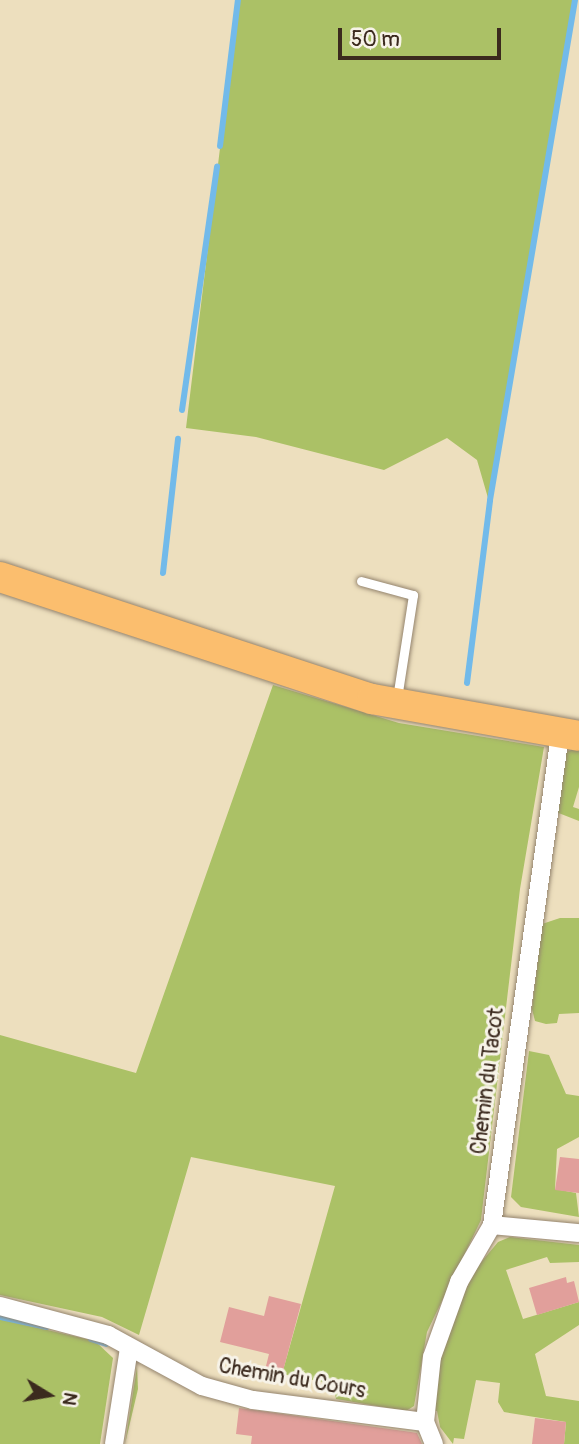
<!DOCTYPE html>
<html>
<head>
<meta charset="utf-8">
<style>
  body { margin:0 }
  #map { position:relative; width:579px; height:1444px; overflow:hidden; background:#eddfbe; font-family:Pangolin,sans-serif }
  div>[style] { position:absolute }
  .green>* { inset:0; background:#abc166 }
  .stream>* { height:6px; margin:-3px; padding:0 3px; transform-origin:3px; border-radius:3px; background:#72baea }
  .building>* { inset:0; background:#e19f9b }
  .roads { filter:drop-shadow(0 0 2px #94846e) drop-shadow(0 0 2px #94846e) }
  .lane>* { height:9px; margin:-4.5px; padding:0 4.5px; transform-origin:4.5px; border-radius:4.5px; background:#fff }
  .street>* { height:18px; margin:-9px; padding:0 9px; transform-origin:9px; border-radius:9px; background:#fff }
  .primary>* { height:30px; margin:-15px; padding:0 15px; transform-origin:15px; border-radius:15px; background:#fbbe6e }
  span { translate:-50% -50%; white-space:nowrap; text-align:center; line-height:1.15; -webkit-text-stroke:6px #f7f3e8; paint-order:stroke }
  .street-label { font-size:21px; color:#3b2a1e }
  .north { position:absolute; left:14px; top:1360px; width:70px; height:70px; -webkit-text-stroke:5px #f7f3e8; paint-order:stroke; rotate:101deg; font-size:19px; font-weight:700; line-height:28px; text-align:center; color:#3b2a1e }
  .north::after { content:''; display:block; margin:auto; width:24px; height:32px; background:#3b2a1e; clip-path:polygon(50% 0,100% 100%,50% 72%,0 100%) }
  .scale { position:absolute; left:338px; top:28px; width:163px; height:32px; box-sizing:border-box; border:4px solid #3b2a1e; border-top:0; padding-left:9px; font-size:21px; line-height:24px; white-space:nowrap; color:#3b2a1e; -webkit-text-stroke:5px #f7f3e8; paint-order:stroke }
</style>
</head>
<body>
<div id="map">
  <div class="green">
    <div style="clip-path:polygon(238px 0,575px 0,488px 498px,477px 460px,447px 438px,384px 470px,256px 437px,186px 428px)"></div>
    <div style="clip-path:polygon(273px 685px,399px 723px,544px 747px,520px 889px,481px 1220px,427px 1332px,414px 1406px,406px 1411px,336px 1399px,333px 1384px,282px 1374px,335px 1186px,191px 1157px,139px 1335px,102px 1317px,0 1295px,0 1035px,136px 1073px)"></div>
    <div style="clip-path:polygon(579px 747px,579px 787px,573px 807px,579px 809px,579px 821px,556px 812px,566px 752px)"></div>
    <div style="clip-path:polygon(560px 918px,579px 918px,579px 1013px,559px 1014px,557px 1023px,546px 1024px,535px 1021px,532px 1009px,542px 924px)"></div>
    <div style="clip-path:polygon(529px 1051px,549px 1055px,566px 1094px,579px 1096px,579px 1137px,557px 1149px,555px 1189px,576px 1193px,579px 1217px,521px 1207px,511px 1197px)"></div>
    <div style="clip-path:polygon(510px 1237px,579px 1245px,579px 1262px,550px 1263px,547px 1257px,506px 1270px,523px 1319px,579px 1302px,579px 1325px,535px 1354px,546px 1396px,579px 1401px,579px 1444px,564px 1444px,566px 1422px,504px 1412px,498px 1402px,500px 1383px,476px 1380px,464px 1439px,454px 1438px,453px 1444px,440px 1427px,437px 1411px,433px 1411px,438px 1359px,452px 1316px,478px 1266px,498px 1242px)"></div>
    <div style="clip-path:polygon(0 1319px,95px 1341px,113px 1358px,100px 1444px,0 1444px)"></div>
    <div style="clip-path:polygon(137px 1367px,138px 1389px,125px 1444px)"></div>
  </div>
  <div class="stream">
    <div style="left:220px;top:146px;width:147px;rotate:-83deg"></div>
    <div style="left:182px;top:410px;width:246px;rotate:-81.8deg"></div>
    <div style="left:163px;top:573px;width:135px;rotate:-83.6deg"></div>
    <div style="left:467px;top:683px;width:184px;rotate:-82.8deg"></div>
    <div style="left:490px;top:500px;width:507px;rotate:-80.35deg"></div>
    <div style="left:0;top:1317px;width:48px;rotate:12deg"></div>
    <div style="left:91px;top:1339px;width:16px;rotate:18deg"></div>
  </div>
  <div class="building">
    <div style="clip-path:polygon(560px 1157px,579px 1159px,579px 1193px,555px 1190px)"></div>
    <div style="clip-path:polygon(566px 1277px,567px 1283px,574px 1281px,579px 1302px,537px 1315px,529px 1288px)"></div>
    <div style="clip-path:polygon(269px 1296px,301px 1304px,280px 1382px,263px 1378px,269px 1354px,220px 1342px,229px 1307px,264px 1316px)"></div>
    <div style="clip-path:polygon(239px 1408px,411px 1432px,417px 1433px,422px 1444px,251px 1444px,252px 1436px,236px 1434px)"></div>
    <div style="clip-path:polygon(535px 1418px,566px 1422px,564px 1444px,532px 1444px)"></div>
  </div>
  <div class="roads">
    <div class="lane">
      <div style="left:361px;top:581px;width:54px;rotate:15.1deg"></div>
      <div style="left:413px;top:595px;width:104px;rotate:98.8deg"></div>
    </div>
    <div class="street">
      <div style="left:492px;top:1225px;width:87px;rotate:5.3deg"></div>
      <div style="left:0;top:1306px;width:112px;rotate:15deg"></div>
      <div style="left:108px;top:1335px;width:107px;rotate:28.5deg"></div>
      <div style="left:202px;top:1386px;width:53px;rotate:15.4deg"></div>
      <div style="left:253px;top:1400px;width:173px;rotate:7.3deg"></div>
      <div style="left:114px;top:1444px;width:97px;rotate:-81.1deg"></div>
      <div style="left:434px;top:1444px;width:24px;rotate:-112deg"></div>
      <div style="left:425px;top:1422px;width:65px;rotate:-83.9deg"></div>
      <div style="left:432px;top:1357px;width:80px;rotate:-70.2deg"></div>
      <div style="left:459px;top:1282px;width:66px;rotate:-59.9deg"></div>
      <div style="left:492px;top:1225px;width:498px;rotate:-82.1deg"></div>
    </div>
    <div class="primary">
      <div style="left:0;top:577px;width:391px;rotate:18.2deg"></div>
      <div style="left:372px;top:699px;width:210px;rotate:10.1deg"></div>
    </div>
  </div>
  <div class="street-label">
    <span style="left:488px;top:1081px;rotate:-83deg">Chemin du Tacot</span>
    <span style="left:292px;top:1379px;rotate:10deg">Chemin du Cours</span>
  </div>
  <div class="north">N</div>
  <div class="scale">50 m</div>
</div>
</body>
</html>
